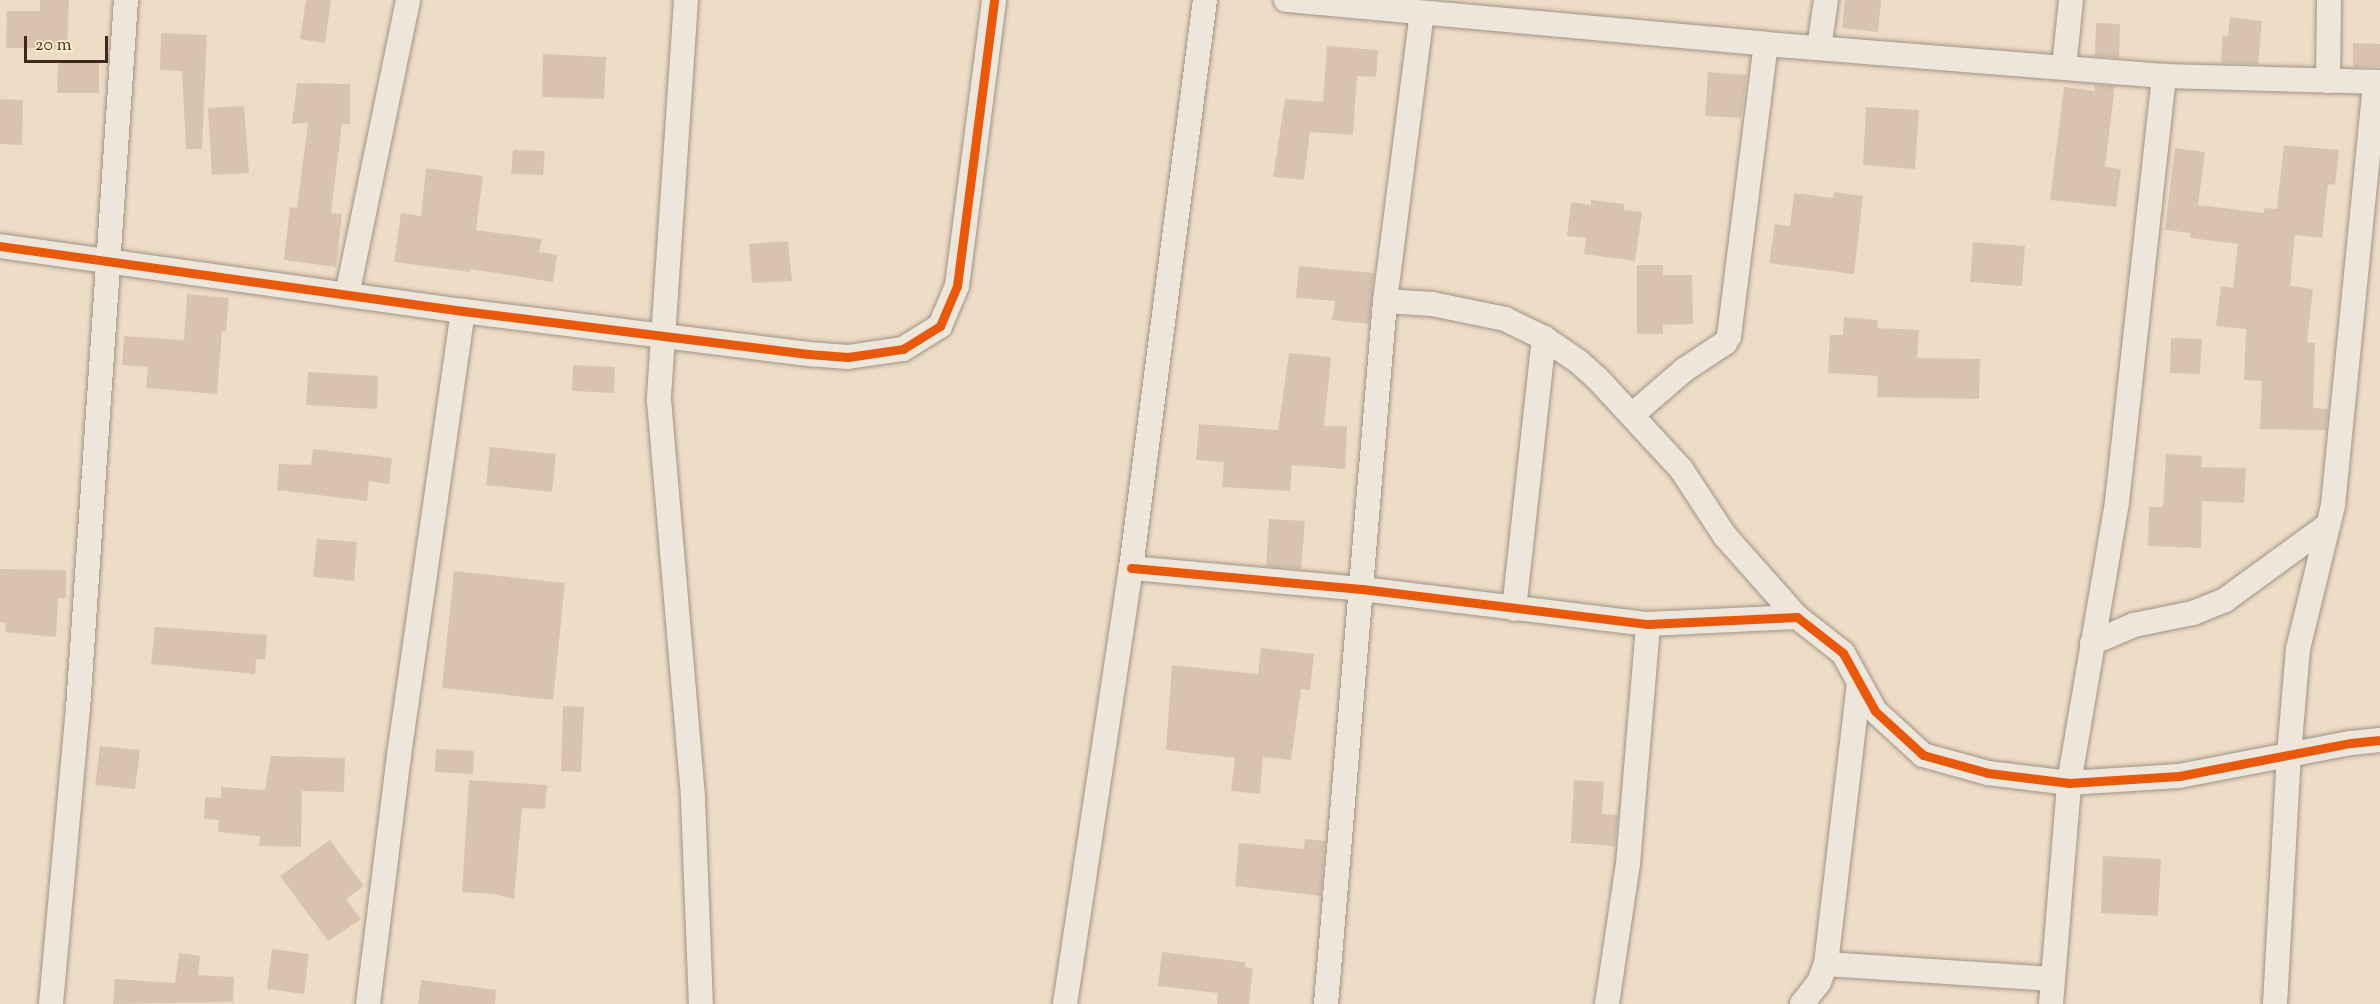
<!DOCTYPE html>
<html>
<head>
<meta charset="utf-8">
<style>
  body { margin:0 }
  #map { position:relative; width:2380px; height:1004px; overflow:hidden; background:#eeddc6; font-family:"Sorts Mill Goudy",serif }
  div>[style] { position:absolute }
  .building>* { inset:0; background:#d8c3b1 }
  .roads { filter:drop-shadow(0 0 2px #a09486) drop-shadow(0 0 2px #a09486) }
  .street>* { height:24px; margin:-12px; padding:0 12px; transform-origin:12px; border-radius:12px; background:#efe6db }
  .cycleway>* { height:9px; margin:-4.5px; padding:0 4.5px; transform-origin:4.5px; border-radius:4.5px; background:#e8590c }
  span { translate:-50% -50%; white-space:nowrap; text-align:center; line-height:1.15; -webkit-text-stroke:6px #ffebcf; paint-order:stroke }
  .scale { position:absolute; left:24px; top:36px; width:84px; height:27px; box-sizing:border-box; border:3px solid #40281c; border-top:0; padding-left:8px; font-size:18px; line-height:21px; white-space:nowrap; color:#40281c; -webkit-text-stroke:4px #ffebcf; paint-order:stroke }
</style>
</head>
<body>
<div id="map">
  <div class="building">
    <div style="clip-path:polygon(40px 0,69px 0,67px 49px,6px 48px,7px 11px,40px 11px)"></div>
    <div style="clip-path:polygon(306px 0,331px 0,325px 43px,300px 39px)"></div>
    <div style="clip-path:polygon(1845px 0,1881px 0,1878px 32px,1842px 28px)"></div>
    <div style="clip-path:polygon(2230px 17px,2262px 21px,2258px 64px,2221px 63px,2223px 35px,2228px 36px)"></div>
    <div style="clip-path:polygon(2096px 23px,2120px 24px,2119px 58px,2095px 56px)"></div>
    <div style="clip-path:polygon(161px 33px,207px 35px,202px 149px,186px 149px,182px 71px,160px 70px)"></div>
    <div style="clip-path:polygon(2353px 43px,2380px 44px,2380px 67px,2353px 67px)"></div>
    <div style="clip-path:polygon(1327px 46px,1378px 50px,1376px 77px,1357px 76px,1353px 135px,1310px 132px,1304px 180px,1273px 177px,1285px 99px,1323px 102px)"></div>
    <div style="clip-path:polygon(543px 54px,606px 57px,604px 99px,542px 97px)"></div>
    <div style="clip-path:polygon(58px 61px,99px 62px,99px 93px,57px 93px)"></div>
    <div style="clip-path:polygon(1708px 72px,1747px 75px,1741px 118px,1705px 116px)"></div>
    <div style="clip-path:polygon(297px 83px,350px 84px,350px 124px,342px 124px,331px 213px,342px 214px,336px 267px,284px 260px,290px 207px,297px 208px,308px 123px,292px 124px)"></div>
    <div style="clip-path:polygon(2095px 85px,2115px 86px,2105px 167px,2121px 169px,2116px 207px,2050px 200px,2064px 87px,2095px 91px)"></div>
    <div style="clip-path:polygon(0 99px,23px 100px,22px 145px,0 144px)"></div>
    <div style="clip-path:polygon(244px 106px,249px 173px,212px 175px,208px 108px)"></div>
    <div style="clip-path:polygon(1866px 107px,1919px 110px,1915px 169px,1863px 165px)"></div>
    <div style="clip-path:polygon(2284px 145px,2339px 150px,2335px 185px,2328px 184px,2322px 238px,2295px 235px,2290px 286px,2313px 289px,2307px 342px,2315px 343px,2313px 408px,2328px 409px,2326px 430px,2260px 429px,2262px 381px,2244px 380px,2246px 329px,2216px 326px,2221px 286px,2233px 288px,2238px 244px,2190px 238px,2191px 233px,2165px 230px,2175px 148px,2205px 152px,2198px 205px,2264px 213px,2264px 208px,2277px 209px)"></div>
    <div style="clip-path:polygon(513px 150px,545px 151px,543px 175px,511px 174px)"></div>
    <div style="clip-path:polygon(426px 168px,483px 176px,476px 230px,542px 239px,539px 252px,557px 255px,553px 282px,470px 269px,470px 272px,394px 262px,401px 213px,421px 216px)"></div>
    <div style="clip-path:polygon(1834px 192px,1863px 196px,1854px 274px,1769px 263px,1775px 224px,1790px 226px,1794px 193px,1833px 198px)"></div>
    <div style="clip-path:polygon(1591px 200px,1624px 204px,1624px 210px,1642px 212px,1635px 261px,1584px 254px,1586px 238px,1567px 236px,1571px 202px,1591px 205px)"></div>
    <div style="clip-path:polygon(788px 241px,792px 281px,752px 283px,749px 244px)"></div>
    <div style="clip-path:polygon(1973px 242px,2025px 246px,2022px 286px,1970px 282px)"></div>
    <div style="clip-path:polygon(1637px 265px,1663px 265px,1663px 275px,1692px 275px,1693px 324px,1663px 325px,1663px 334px,1637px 334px)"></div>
    <div style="clip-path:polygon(1299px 266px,1374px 273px,1369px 324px,1332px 320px,1335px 301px,1296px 298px)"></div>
    <div style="clip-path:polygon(187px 294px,229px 298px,226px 331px,222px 331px,217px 394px,146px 388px,148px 367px,122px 365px,124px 336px,184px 340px)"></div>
    <div style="clip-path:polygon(1844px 317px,1878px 320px,1877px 328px,1919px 330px,1917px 358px,1980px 359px,1979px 399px,1877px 397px,1878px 376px,1828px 373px,1830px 335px,1843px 335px)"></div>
    <div style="clip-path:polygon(2171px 338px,2202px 339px,2200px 374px,2170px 373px)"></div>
    <div style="clip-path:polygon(1289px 353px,1331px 357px,1324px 426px,1347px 426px,1345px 469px,1292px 465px,1290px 491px,1222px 487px,1224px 462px,1196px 460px,1199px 424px,1278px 430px)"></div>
    <div style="clip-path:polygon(573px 365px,615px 367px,614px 393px,572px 391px)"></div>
    <div style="clip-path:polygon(308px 372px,378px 376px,377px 409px,306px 405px)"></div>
    <div style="clip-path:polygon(490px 447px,556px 454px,552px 492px,486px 485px)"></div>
    <div style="clip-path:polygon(313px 449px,392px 458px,389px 484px,369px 481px,367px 501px,277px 490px,279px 464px,311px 465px)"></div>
    <div style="clip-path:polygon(2166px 454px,2202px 456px,2201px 467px,2246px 468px,2244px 503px,2202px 501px,2201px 548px,2148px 546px,2149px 507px,2163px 507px)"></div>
    <div style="clip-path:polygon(1269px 519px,1305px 521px,1301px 569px,1266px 566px)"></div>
    <div style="clip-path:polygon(317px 539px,357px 542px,354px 581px,313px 577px)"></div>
    <div style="clip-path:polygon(0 569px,66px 570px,66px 598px,58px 598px,56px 637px,5px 632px,6px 623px,0 622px)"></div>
    <div style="clip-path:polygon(454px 571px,565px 583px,553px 700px,442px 688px)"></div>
    <div style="clip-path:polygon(155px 627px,267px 635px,265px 660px,256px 659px,255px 674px,151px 664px)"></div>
    <div style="clip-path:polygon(1261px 648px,1314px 654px,1310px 690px,1301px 689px,1291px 760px,1263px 757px,1260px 794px,1231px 791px,1235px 758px,1166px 750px,1172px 665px,1258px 674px)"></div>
    <div style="clip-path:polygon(563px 706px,584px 707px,581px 772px,561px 771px)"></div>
    <div style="clip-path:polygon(100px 746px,140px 750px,135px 789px,95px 785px)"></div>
    <div style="clip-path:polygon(436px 749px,474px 751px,473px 774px,435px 772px)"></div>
    <div style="clip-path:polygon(271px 756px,345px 758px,344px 792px,302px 791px,301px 847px,259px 846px,260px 836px,218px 832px,219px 820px,204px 819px,205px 797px,221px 798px,221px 787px,265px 790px)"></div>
    <div style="clip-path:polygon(469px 780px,547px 785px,545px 809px,522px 808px,514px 899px,493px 894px,462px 892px)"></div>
    <div style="clip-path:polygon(1574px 780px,1604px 782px,1602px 814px,1618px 815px,1615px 846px,1571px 843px)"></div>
    <div style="clip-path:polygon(1305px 839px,1325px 841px,1321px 896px,1235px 886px,1239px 843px,1304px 849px)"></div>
    <div style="clip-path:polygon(330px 840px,364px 886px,346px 899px,361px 919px,328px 941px,280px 876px)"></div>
    <div style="clip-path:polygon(2103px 856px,2161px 859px,2158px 916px,2101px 913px)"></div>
    <div style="clip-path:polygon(272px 949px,309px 954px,304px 994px,267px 989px)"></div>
    <div style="clip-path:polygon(1162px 952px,1245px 962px,1245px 967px,1253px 968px,1249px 1004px,1217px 1004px,1218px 993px,1158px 986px)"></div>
    <div style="clip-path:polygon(179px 953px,200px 956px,198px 975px,234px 977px,233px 1002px,113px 1004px,115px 979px,175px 983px)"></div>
    <div style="clip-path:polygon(421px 980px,496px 990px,495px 1004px,418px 1004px)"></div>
  </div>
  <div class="roads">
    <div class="street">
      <div style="left:686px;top:0;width:401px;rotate:93.9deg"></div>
      <div style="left:659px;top:400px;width:400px;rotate:85.1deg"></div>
      <div style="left:693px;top:799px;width:205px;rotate:87.8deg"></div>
      <div style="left:1286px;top:0;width:482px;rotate:5.2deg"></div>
      <div style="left:1766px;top:44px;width:399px;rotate:4.6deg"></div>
      <div style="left:2164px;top:76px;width:216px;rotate:1.6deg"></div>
      <div style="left:1819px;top:48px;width:49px;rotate:-81.7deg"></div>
      <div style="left:2064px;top:67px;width:67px;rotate:-84deg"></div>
      <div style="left:2328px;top:81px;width:81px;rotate:-89.3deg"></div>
      <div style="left:0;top:246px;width:468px;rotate:8deg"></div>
      <div style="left:463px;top:311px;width:348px;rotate:7.1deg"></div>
      <div style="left:808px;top:354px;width:40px;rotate:4.3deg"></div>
      <div style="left:848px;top:357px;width:56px;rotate:-8.3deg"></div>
      <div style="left:903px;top:349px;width:44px;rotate:-31.9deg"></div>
      <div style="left:940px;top:326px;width:43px;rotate:-67deg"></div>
      <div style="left:957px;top:286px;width:288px;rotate:-82.6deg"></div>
      <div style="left:347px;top:295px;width:301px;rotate:-78.3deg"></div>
      <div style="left:1385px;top:301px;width:47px;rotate:3.7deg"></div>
      <div style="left:1432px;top:304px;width:75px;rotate:11.6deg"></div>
      <div style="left:1505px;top:319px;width:43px;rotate:26deg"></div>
      <div style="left:1544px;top:338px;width:42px;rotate:34.4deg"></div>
      <div style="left:1579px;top:362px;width:24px;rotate:42deg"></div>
      <div style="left:1597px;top:378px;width:124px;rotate:47.3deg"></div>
      <div style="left:1681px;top:469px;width:80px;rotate:56.7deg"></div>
      <div style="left:1725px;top:536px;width:108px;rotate:48.4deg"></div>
      <div style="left:1632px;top:415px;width:69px;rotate:-40.9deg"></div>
      <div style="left:1684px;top:370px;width:49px;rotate:-33.4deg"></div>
      <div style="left:1725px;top:343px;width:8px;rotate:-60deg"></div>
      <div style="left:1729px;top:336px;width:294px;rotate:-82.8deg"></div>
      <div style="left:1131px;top:568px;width:232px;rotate:5.2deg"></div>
      <div style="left:1362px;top:589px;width:288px;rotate:7deg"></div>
      <div style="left:1648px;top:624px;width:149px;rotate:-2.7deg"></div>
      <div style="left:1797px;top:617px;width:58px;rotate:38deg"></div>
      <div style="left:1843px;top:653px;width:66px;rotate:61.1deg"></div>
      <div style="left:1875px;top:711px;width:65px;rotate:42.5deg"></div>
      <div style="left:1923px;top:755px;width:67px;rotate:15.5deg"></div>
      <div style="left:1988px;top:773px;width:82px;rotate:7deg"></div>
      <div style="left:2069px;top:783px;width:110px;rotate:-3.6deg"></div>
      <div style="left:2179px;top:776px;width:175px;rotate:-10.9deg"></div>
      <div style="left:2351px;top:743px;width:29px;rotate:-6deg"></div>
      <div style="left:1514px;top:609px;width:273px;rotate:-83.7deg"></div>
      <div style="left:2092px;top:643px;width:46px;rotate:-23.2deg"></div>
      <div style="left:2134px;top:625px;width:60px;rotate:-11.5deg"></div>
      <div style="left:2193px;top:613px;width:35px;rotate:-22deg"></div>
      <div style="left:2225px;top:600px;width:127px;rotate:-36.1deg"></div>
      <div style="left:1826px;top:964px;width:227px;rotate:3.8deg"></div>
      <div style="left:51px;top:1004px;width:296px;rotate:-84.8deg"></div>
      <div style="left:78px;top:709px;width:711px;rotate:-86.13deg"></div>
      <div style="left:368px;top:1004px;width:251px;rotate:-82.9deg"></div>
      <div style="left:399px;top:755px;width:449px;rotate:-81.8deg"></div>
      <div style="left:1065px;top:1004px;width:441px;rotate:-81.4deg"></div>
      <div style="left:1131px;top:568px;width:573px;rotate:-82.58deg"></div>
      <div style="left:1326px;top:1004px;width:705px;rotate:-85.2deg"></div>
      <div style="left:1385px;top:301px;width:290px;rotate:-82.7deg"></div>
      <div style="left:1607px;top:1004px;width:142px;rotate:-81.5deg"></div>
      <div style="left:1628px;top:864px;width:241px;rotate:-85.2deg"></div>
      <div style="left:1802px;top:1004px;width:28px;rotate:-52deg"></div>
      <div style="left:1819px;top:982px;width:19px;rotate:-69deg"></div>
      <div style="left:1826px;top:964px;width:283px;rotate:-83.3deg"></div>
      <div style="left:2051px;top:1004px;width:222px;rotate:-85.3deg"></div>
      <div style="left:2069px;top:783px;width:285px;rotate:-80.3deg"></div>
      <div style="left:2117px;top:502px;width:429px;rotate:-83.7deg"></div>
      <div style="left:2275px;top:1004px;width:250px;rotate:-86.8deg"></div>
      <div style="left:2289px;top:754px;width:105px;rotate:-85.1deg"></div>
      <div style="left:2298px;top:649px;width:148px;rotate:-76.3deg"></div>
      <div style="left:2333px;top:505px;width:425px;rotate:-84.3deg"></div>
    </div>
  </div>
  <div class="cycleway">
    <div style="left:0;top:246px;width:468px;rotate:8deg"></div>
    <div style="left:463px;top:311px;width:348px;rotate:7.1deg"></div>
    <div style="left:808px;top:354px;width:40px;rotate:4.3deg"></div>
    <div style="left:848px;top:357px;width:56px;rotate:-8.3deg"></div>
    <div style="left:903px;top:349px;width:44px;rotate:-31.9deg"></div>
    <div style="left:940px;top:326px;width:43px;rotate:-67deg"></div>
    <div style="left:957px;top:286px;width:288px;rotate:-82.6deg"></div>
    <div style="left:1131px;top:568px;width:232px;rotate:5.2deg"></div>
    <div style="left:1362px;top:589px;width:288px;rotate:7deg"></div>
    <div style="left:1648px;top:624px;width:149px;rotate:-2.7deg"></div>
    <div style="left:1797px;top:617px;width:58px;rotate:38deg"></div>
    <div style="left:1843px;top:653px;width:66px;rotate:61.1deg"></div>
    <div style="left:1875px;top:711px;width:65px;rotate:42.5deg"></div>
    <div style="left:1923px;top:755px;width:67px;rotate:15.5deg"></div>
    <div style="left:1988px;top:773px;width:82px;rotate:7deg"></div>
    <div style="left:2069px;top:783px;width:110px;rotate:-3.6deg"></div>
    <div style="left:2179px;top:776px;width:175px;rotate:-10.9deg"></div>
    <div style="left:2351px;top:743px;width:29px;rotate:-6deg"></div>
  </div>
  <div class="scale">20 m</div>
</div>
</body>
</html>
